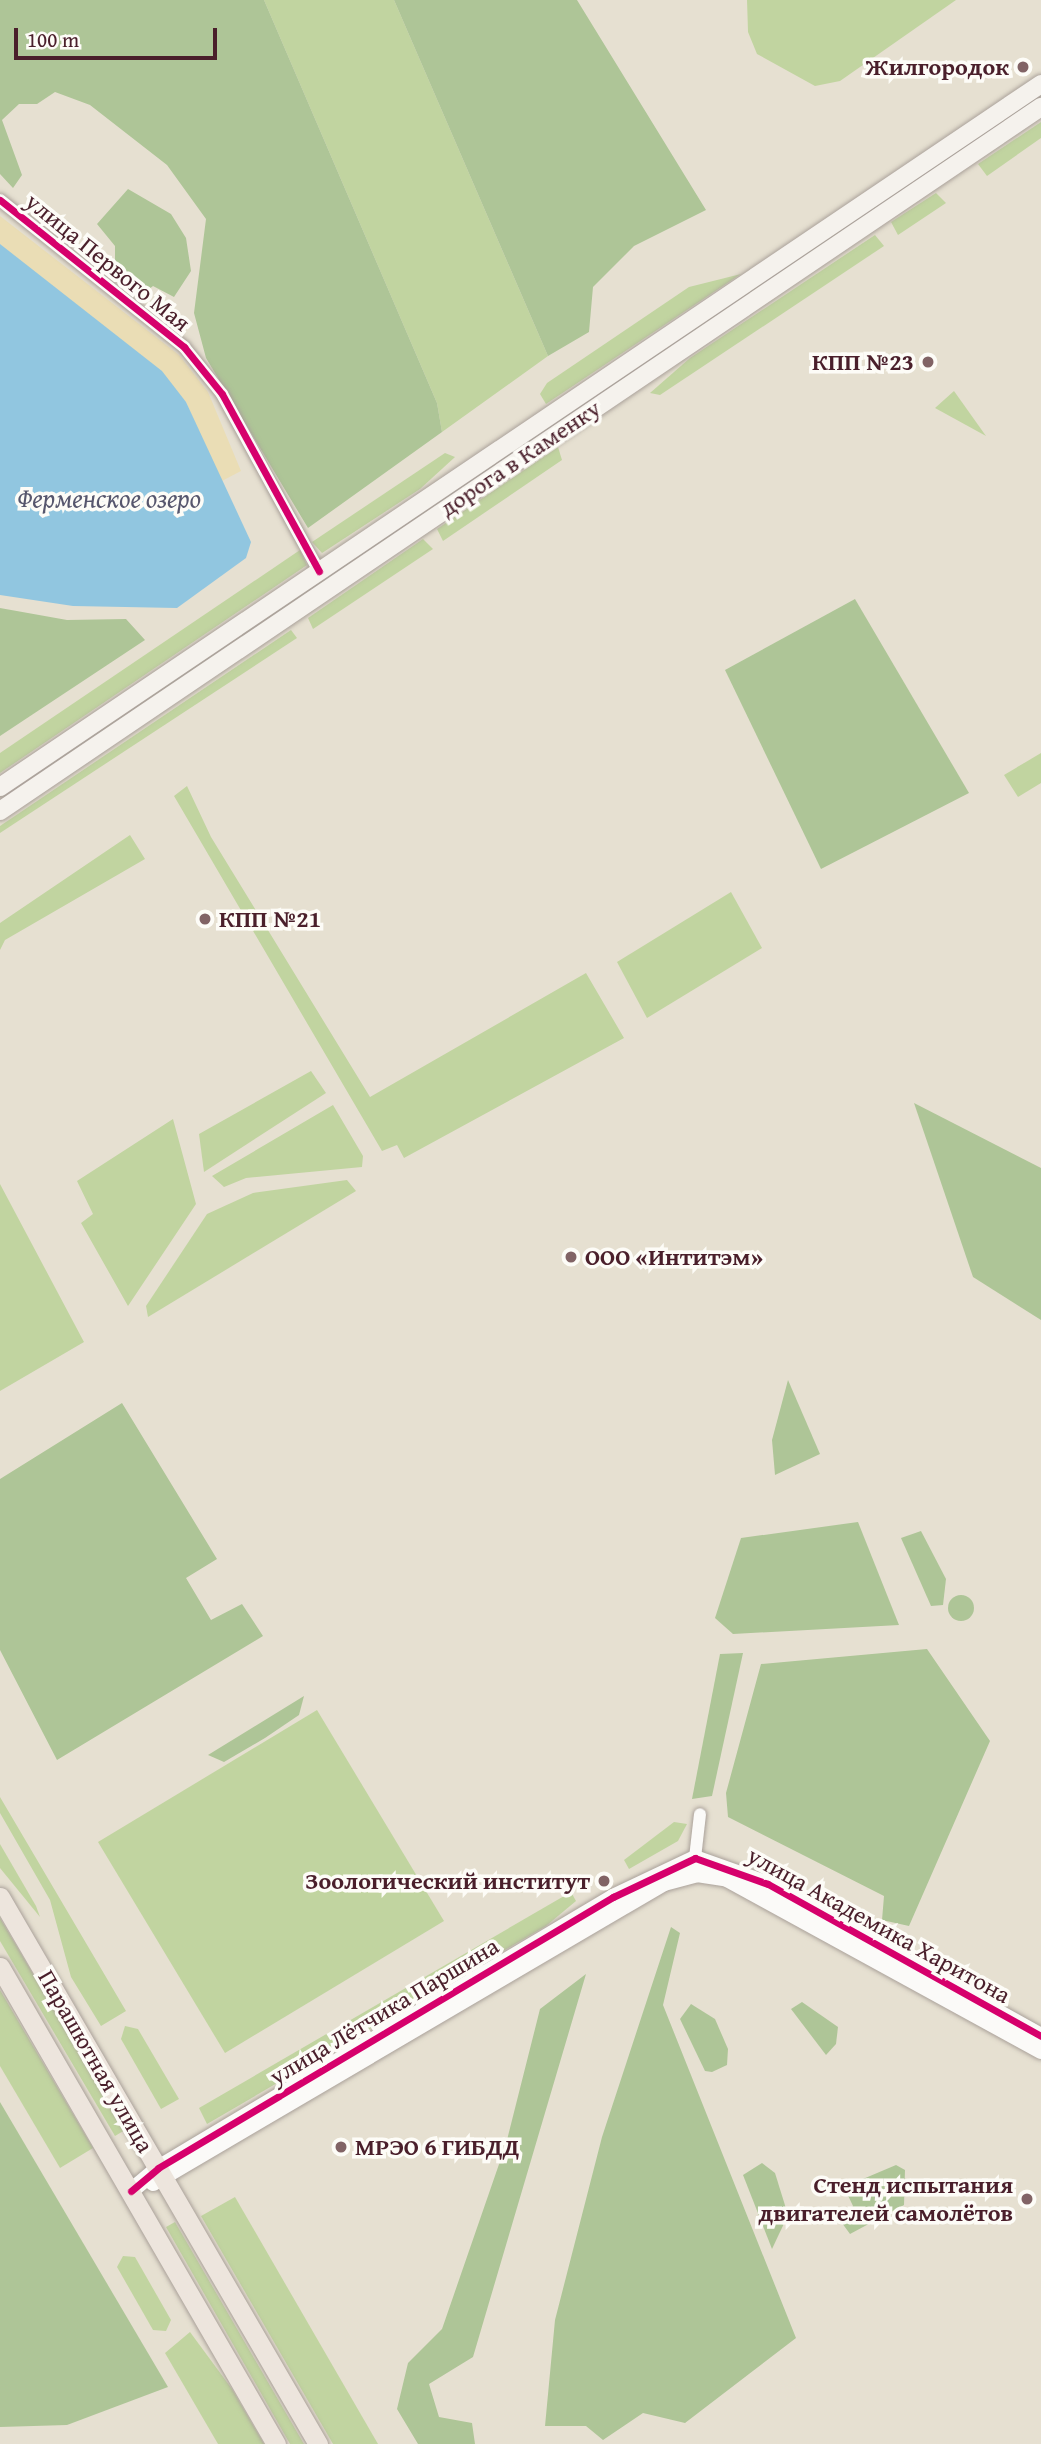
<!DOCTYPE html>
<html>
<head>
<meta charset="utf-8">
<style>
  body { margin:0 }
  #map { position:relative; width:1041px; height:2444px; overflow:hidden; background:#e6e0d1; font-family:"Gentium Book Plus",serif }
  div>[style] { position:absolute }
  .green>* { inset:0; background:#c1d4a0 }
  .forest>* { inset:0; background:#aec597 }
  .round { border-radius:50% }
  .sand>* { inset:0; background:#eaddb5 }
  .water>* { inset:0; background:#91c6e0 }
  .roads { filter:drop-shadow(0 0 2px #aaa19a) drop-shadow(0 0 2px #aaa19a) }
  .minor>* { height:12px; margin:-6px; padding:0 6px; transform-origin:6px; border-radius:6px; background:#fbfaf8 }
  .tertiary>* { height:16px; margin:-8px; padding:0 8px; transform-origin:8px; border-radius:8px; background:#fbfaf8 }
  .secondary>* { height:18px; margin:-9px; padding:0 9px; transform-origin:9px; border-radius:9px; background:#f5f2ed }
  .primary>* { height:19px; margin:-9.5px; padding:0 9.5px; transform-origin:9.5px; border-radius:9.5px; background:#ede5dd }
  .cycleway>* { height:7px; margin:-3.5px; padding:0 3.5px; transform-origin:3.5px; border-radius:3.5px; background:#d6006c }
  .dots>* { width:19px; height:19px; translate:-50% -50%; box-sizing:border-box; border:4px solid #fdfcf7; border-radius:50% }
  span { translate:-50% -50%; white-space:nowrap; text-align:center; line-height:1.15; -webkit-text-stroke:7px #fdfcf7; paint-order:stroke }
  .poi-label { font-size:24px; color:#4a1f2b; font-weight:700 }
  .right { translate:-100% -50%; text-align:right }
  .left { translate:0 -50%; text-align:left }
  .street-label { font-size:24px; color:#4a1f2b }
  .water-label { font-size:26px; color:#56566d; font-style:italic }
  .scale { position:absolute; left:14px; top:28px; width:203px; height:32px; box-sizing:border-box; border:4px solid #4a1f2b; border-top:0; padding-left:9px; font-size:21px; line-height:24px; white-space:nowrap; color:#4a1f2b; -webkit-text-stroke:5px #fdfcf7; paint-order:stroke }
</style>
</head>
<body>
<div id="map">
  <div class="green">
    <div style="clip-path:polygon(264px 0,394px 0,548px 356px,442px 432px,437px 403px)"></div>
    <div style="clip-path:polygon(747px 0,956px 0,840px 81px,815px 86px,757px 54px,748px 32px)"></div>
    <div style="clip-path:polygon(1041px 122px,1041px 138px,987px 176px,978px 164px)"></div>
    <div style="clip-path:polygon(936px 193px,946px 203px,898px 235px,891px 222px)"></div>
    <div style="clip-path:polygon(875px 235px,884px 246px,660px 395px,650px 393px,690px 358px)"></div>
    <div style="clip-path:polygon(741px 274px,546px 404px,540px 394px,547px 383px,689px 287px)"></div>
    <div style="clip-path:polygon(954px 391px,986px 436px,935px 408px)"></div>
    <div style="clip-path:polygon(558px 447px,562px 460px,443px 541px,437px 529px)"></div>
    <div style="clip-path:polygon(445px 453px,455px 457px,420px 489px,322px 553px,312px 542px)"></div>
    <div style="clip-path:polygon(423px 539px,433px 549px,313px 629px,308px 618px)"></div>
    <div style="clip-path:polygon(300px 550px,307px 565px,0 773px,0 753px)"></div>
    <div style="clip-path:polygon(291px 630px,297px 638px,0 833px,0 826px)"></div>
    <div style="clip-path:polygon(1041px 753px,1041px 783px,1018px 797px,1004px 775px)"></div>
    <div style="clip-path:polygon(187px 786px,211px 837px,370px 1097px,586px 973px,624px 1038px,404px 1158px,397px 1145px,382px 1151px,174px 796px)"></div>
    <div style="clip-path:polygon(130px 835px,145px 859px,5px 940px,0 950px,0 923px)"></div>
    <div style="clip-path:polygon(731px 892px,762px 948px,647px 1018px,617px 962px)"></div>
    <div style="clip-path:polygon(311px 1071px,326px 1093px,204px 1172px,199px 1134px)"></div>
    <div style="clip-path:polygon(333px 1105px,363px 1156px,362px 1167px,246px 1178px,224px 1187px,212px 1176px)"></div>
    <div style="clip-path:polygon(173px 1119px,196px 1204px,128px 1306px,81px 1223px,93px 1214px,77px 1181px)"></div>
    <div style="clip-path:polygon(347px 1180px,356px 1191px,148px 1317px,146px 1306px,207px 1214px,253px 1193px)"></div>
    <div style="clip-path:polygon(0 1184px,84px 1342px,0 1391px)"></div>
    <div style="clip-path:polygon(317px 1710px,444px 1921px,225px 2053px,98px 1842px)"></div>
    <div style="clip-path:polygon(0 1797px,126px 2011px,101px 2026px,71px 1977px,50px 1900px,0 1813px)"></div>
    <div style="clip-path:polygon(674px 1822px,687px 1824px,678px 1841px,629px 1869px,624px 1860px)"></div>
    <div style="clip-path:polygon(0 1844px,36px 1906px,40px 1917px,0 1868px)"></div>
    <div style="clip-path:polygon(571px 1892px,576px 1901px,546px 1926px,207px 2124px,199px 2108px)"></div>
    <div style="clip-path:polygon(0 1918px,125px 2130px,115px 2136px,0 1941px)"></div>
    <div style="clip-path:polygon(0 1990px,93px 2148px,60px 2168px,0 2066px)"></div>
    <div style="clip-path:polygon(125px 2026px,138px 2029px,179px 2099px,161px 2109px,121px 2039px)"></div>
    <div style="clip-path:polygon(235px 2197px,378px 2444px,333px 2444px,201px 2216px)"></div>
    <div style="clip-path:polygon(175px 2222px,304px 2444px,290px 2444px,166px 2227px)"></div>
    <div style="clip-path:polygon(123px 2256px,135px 2257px,171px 2320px,166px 2331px,153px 2330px,117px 2267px)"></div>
    <div style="clip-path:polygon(190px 2332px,232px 2389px,264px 2444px,218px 2444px,165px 2353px)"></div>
  </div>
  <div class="forest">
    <div style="clip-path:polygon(0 0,264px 0,437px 403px,442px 432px,308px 528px,206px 358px,194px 313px,206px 219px,167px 165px,90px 105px,55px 92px,37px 104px,19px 104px,2px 120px,22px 175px,13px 188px,0 174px)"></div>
    <div style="clip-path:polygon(394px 0,577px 0,706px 210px,634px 246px,593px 287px,589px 332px,548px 356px)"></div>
    <div style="clip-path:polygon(128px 189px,171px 214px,186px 238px,191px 271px,174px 297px,153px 286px,139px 297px,115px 274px,115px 246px,97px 224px)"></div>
    <div style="clip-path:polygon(855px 599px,969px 793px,821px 869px,725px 670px)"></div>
    <div style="clip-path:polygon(0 608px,67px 620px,126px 619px,145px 640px,0 736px)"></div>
    <div style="clip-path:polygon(914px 1103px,1041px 1168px,1041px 1320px,973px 1277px)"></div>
    <div style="clip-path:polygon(788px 1380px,820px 1454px,775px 1475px,772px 1440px)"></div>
    <div style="clip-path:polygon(122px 1403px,217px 1559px,186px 1578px,211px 1620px,242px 1604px,263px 1636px,57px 1760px,0 1650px,0 1479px)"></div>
    <div style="clip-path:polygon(858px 1522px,899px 1625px,733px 1634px,715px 1618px,741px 1538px)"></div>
    <div style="clip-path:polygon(921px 1531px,946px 1579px,943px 1605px,931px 1606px,901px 1538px)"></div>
    <div class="round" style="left:948px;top:1595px;width:26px;height:26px"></div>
    <div style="clip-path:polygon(927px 1649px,990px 1741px,909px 1926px,882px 1920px,884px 1896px,728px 1817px,726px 1793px,761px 1664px)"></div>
    <div style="clip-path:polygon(743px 1653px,712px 1796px,692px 1799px,720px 1654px)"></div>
    <div style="clip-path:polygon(304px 1696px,299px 1715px,265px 1738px,224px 1762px,208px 1755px)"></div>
    <div style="clip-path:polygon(671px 1927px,680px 1933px,663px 2005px,796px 2338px,685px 2423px,643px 2413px,603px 2440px,586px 2426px,545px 2426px,555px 2320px,602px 2137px)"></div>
    <div style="clip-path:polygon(586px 1974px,473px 2357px,429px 2384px,439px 2417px,472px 2423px,475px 2444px,418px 2444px,397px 2409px,408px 2363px,442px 2329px,506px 2144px,540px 2009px)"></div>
    <div style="clip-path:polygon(802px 2002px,838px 2027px,836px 2044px,826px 2055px,791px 2009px)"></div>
    <div style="clip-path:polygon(691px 2004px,715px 2019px,728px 2049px,727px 2065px,712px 2072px,705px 2071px,680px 2019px)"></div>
    <div style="clip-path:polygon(0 2102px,168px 2387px,67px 2425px,0 2427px)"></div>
    <div style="clip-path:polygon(762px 2163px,775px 2173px,788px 2215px,772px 2249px,743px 2175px)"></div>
    <div style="clip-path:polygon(896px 2165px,905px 2170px,904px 2205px,850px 2234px,842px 2223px,853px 2206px,844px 2187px)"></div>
  </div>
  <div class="sand">
    <div style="clip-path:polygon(0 216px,179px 355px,208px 392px,241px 471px,220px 482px,186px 402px,0 244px)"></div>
  </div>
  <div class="water">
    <div style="clip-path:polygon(0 244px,162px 371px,186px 402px,251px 542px,246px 558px,177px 608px,73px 606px,0 595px)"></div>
  </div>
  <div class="roads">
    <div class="minor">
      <div style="left:0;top:200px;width:236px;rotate:38.6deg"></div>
      <div style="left:184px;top:347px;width:60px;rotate:51deg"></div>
      <div style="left:222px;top:394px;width:202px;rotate:61.3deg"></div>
      <div style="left:695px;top:1858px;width:44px;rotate:-83.5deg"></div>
    </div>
    <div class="tertiary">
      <div style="left:153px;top:2183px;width:593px;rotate:-30.42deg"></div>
      <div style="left:664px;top:1883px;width:34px;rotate:-15deg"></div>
      <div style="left:697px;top:1874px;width:30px;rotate:9deg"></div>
      <div style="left:727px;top:1879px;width:358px;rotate:28.7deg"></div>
      <div style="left:131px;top:2191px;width:35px;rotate:-40deg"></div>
      <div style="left:158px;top:2168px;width:530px;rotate:-30.78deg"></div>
      <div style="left:613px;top:1897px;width:91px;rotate:-25.4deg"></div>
      <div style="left:695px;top:1858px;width:77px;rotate:19.6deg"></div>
      <div style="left:768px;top:1884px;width:312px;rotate:29.1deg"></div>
    </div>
    <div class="secondary">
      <div style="left:0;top:787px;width:1256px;rotate:-34.03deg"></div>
      <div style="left:0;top:811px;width:1257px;rotate:-34.07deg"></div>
    </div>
    <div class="primary">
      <div style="left:0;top:1897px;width:633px;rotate:59.83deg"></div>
      <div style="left:0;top:1967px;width:551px;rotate:59.95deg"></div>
    </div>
  </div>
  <div class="cycleway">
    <div style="left:0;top:200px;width:236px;rotate:38.6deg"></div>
    <div style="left:184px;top:347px;width:60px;rotate:51deg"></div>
    <div style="left:222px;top:394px;width:202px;rotate:61.3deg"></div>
    <div style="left:131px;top:2191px;width:35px;rotate:-40deg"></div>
    <div style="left:158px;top:2168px;width:530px;rotate:-30.78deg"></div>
    <div style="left:613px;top:1897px;width:91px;rotate:-25.4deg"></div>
    <div style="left:695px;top:1858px;width:77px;rotate:19.6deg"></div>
    <div style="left:768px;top:1884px;width:312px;rotate:29.1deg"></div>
  </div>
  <div class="dots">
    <div style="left:1023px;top:67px;background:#816365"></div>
    <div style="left:928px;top:362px;background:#816365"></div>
    <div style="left:205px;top:919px;background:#816365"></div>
    <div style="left:571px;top:1257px;background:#816365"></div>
    <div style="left:604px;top:1881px;background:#816365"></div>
    <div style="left:341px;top:2147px;background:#816365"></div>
    <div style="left:1027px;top:2199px;background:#816365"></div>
  </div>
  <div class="poi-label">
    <span class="right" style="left:1009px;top:67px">Жилгородок</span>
    <span class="right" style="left:914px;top:362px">КПП №23</span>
    <span class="left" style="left:219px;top:919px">КПП №21</span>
    <span class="left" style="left:585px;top:1257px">ООО «Интитэм»</span>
    <span class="right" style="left:590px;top:1881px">Зоологический институт</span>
    <span class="left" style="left:355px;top:2147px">МРЭО 6 ГИБДД</span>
    <span class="right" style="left:1013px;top:2199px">Стенд испытания<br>двигателей самолётов</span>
  </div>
  <div class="street-label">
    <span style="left:108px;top:262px;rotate:39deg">улица Первого Мая</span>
    <span style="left:520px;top:458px;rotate:-34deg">дорога в Каменку</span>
    <span style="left:879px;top:1925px;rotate:29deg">улица Академика Харитона</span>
    <span style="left:384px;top:2011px;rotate:-31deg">улица Лётчика Паршина</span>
    <span style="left:96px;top:2061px;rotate:60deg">Парашютная улица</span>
  </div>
  <div class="water-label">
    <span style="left:109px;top:498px">Ферменское озеро</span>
  </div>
  <div class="scale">100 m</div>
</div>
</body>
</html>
